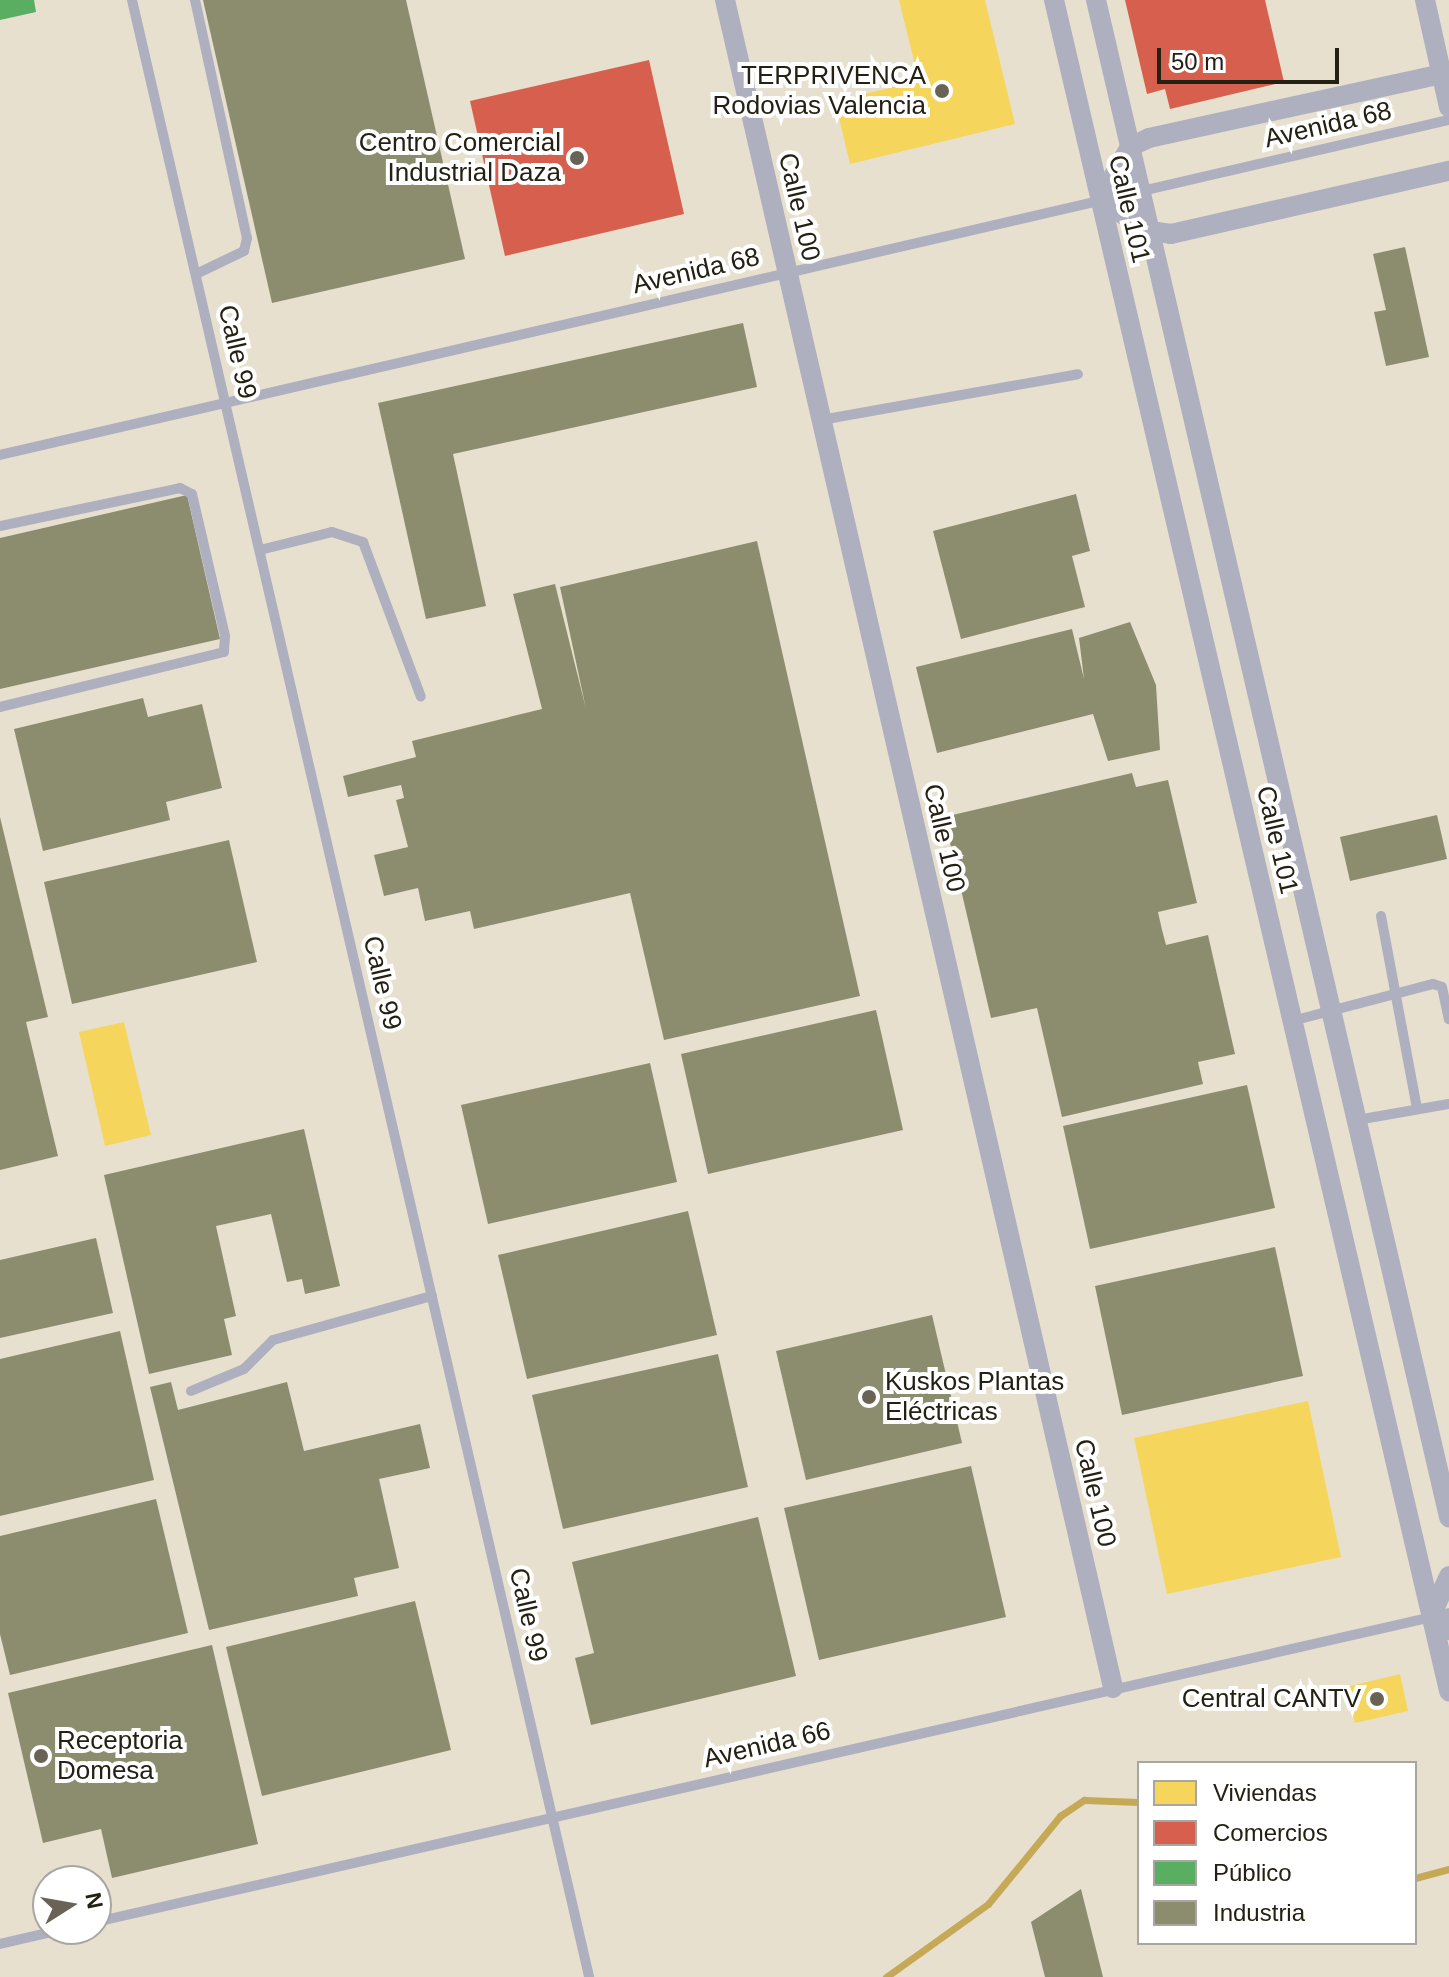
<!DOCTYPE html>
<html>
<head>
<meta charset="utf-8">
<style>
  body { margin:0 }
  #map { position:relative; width:1449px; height:1977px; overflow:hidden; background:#e7e0cf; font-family:Helvetica,sans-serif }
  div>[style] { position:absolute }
  .homes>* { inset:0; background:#f6d55c }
  .shops>* { inset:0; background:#d6604d }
  .public>* { inset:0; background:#5aae61 }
  .industry>* { inset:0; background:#8c8c6e }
  .stream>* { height:7px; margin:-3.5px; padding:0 3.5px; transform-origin:3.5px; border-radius:3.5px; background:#c5a957 }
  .lane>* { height:10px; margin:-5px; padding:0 5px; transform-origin:5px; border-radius:5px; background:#afb0bf }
  .street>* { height:20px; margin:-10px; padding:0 10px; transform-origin:10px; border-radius:10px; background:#afb0bf }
  .dots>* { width:22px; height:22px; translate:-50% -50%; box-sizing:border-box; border:4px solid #fff; border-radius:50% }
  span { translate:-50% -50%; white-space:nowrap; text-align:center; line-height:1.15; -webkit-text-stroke:8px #fff; paint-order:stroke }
  .poi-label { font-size:26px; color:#242014 }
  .right { translate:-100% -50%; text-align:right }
  .left { translate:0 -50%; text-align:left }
  .street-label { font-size:26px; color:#242014 }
  .legend { position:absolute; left:1137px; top:1761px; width:280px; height:184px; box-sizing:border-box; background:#fff; border:2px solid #a7a6a1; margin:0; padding:10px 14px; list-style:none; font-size:24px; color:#242014 }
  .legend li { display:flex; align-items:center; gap:16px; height:40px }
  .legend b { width:40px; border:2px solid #a7a6a1 }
  .north { position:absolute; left:32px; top:1865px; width:80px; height:80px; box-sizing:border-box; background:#fff; border:2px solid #a7a6a1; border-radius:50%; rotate:79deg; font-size:22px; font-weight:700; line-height:32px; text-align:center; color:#242014 }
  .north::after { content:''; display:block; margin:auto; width:28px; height:36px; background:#686355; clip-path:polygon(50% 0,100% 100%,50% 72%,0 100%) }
  .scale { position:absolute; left:1157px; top:48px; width:182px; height:36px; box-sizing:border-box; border:4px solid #242014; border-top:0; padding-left:10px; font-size:24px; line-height:28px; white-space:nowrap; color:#242014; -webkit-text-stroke:6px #fff; paint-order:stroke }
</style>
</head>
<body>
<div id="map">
  <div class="homes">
    <div style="clip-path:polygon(899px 0,985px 0,1015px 124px,850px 164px,835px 101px,919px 81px)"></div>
    <div style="clip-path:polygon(124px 1022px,151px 1135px,105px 1146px,79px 1032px)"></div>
    <div style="clip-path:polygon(1308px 1401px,1341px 1557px,1167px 1594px,1134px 1438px)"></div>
    <div style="clip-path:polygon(1400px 1674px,1408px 1711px,1355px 1723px,1346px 1687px)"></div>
  </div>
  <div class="shops">
    <div style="clip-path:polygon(1125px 0,1265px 0,1284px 82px,1170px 109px,1165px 89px,1147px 94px)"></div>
    <div style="clip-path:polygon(649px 60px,684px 214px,505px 256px,470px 101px)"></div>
  </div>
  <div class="public">
    <div style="clip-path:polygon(0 0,34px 0,36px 12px,0 20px)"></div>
  </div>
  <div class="industry">
    <div style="clip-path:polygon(203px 0,406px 0,465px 259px,272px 303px)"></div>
    <div style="clip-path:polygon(1405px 247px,1429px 357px,1386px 366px,1374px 312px,1386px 310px,1373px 254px)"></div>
    <div style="clip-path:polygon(743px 323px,757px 387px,453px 454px,486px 606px,426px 619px,378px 403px)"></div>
    <div style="clip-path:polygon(1076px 494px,1090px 551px,1072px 556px,1085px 607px,961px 639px,933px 531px)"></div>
    <div style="clip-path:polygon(187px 495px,220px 639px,0 689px,0 538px)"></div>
    <div style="clip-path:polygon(757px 541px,860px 996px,664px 1040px,630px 893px,474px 929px,470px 911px,425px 921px,418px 888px,384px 896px,374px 855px,408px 847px,396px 800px,404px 798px,401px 785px,348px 797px,343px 776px,416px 757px,412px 741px,542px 709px,513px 594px,555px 584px,586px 709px,560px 587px)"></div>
    <div style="clip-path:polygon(1130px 622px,1156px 685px,1160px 750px,1108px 761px,1093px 714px,937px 753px,916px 667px,1072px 629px,1084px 679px,1079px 638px)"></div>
    <div style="clip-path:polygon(143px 698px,148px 717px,202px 704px,222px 788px,166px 802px,170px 820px,43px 851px,14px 729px)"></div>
    <div style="clip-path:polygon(1132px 773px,1136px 787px,1168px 780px,1197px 903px,1158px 912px,1162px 930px,1166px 945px,1208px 935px,1235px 1054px,1198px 1062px,1203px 1084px,1062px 1117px,1037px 1008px,991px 1018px,944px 817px)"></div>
    <div style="clip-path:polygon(1437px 815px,1447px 859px,1350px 881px,1340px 837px)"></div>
    <div style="clip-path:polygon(0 817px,48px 1017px,26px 1022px,58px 1156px,0 1170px)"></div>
    <div style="clip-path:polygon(229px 840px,257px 962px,72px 1004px,44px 882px)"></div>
    <div style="clip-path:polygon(876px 1010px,903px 1130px,708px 1174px,681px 1054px)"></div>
    <div style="clip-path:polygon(650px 1063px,677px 1182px,488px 1224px,461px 1105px)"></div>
    <div style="clip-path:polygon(1247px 1085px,1275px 1208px,1090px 1249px,1063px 1126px)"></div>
    <div style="clip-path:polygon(304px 1129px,340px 1286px,305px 1294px,302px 1279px,287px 1282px,271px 1214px,216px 1226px,236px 1316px,224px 1319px,232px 1355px,149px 1374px,104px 1175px)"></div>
    <div style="clip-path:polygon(688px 1211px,717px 1335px,527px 1379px,498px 1255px)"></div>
    <div style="clip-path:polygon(96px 1238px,113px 1313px,0 1338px,0 1260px)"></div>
    <div style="clip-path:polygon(1275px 1247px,1303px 1376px,1122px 1415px,1095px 1286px)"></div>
    <div style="clip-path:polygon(932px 1315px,962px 1443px,806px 1480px,776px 1351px)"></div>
    <div style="clip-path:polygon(120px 1331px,154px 1480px,0 1516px,0 1359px)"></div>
    <div style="clip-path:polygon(718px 1354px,748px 1487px,563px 1529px,532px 1395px)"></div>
    <div style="clip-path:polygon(171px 1382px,178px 1410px,287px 1382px,304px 1451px,420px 1424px,430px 1468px,379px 1479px,399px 1568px,354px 1578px,358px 1596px,209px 1630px,150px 1387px)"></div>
    <div style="clip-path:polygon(971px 1466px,1006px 1617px,819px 1660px,784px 1508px)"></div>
    <div style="clip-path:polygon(156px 1499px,188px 1633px,10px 1675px,0 1634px,0 1536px)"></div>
    <div style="clip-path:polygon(758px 1517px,796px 1676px,591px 1725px,575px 1658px,594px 1653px,572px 1562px)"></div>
    <div style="clip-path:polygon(415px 1601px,451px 1750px,262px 1796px,226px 1647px)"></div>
    <div style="clip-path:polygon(212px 1645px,258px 1844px,112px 1878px,101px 1829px,43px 1843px,8px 1693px)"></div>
    <div style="clip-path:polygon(1081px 1889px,1103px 1977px,1045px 1977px,1031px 1922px)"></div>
  </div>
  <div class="stream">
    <div style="left:1415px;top:1878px;width:35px;rotate:-15deg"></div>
    <div style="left:886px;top:1977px;width:125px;rotate:-35.6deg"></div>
    <div style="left:988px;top:1904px;width:114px;rotate:-50.7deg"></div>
    <div style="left:1060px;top:1816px;width:29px;rotate:-34deg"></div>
    <div style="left:1084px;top:1800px;width:55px;rotate:2.1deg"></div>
  </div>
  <div class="lane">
    <div style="left:132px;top:0;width:2029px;rotate:76.98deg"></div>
    <div style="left:195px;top:0;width:244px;rotate:77.7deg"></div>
    <div style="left:247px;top:238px;width:13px;rotate:103deg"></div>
    <div style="left:244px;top:251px;width:53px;rotate:154.4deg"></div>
    <div style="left:821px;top:420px;width:261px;rotate:-10.1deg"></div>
    <div style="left:0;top:455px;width:1487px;rotate:-13.02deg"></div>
    <div style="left:0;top:526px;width:184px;rotate:-11.9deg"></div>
    <div style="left:180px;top:488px;width:13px;rotate:27deg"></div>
    <div style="left:192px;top:494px;width:146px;rotate:76.9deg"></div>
    <div style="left:225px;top:636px;width:16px;rotate:94deg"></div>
    <div style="left:224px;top:652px;width:231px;rotate:166.2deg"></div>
    <div style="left:260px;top:550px;width:74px;rotate:-14deg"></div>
    <div style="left:332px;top:532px;width:33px;rotate:18deg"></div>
    <div style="left:363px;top:542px;width:165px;rotate:69.5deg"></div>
    <div style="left:1381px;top:916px;width:196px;rotate:79.4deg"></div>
    <div style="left:1292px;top:1021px;width:146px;rotate:-14.7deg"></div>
    <div style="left:1433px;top:984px;width:9px;rotate:18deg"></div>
    <div style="left:1442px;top:987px;width:33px;rotate:78deg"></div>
    <div style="left:1357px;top:1120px;width:93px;rotate:-9.9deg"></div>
    <div style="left:191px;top:1391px;width:57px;rotate:-22.5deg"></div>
    <div style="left:244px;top:1369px;width:41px;rotate:-45deg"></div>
    <div style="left:273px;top:1340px;width:165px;rotate:-15.5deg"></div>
    <div style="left:96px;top:1922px;width:1388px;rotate:-12.86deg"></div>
    <div style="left:0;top:1944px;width:67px;rotate:-13deg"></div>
  </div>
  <div class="street">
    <div style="left:725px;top:0;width:1732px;rotate:77.05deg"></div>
    <div style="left:1054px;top:0;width:1737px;rotate:76.85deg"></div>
    <div style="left:1096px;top:0;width:1558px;rotate:76.9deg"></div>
    <div style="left:1425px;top:0;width:110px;rotate:77.4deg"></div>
    <div style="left:1449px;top:79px;width:9px;rotate:-144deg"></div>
    <div style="left:1442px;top:74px;width:300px;rotate:167.7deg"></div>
    <div style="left:1149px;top:138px;width:21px;rotate:155deg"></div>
    <div style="left:1130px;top:147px;width:61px;rotate:119.5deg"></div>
    <div style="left:1100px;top:200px;width:59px;rotate:31.8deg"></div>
    <div style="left:1150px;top:231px;width:21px;rotate:8deg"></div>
    <div style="left:1171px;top:234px;width:285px;rotate:-12.8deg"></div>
    <div style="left:1449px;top:1576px;width:44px;rotate:114.2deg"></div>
    <div style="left:1431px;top:1616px;width:23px;rotate:38deg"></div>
  </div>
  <div class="dots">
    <div style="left:942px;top:91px;background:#686355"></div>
    <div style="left:577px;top:158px;background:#686355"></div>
    <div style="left:869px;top:1397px;background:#686355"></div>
    <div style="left:1377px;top:1699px;background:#686355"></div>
    <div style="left:41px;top:1756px;background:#686355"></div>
  </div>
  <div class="poi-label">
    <span class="right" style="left:926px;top:91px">TERPRIVENCA<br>Rodovias Valencia</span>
    <span class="right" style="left:561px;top:158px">Centro Comercial<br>Industrial Daza</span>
    <span class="left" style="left:885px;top:1397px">Kuskos Plantas<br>Eléctricas</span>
    <span class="right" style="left:1361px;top:1699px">Central CANTV</span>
    <span class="left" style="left:57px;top:1756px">Receptoria<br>Domesa</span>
  </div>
  <div class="street-label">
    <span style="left:1328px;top:125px;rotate:-13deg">Avenida 68</span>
    <span style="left:799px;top:207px;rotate:77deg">Calle 100</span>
    <span style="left:1129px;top:209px;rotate:77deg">Calle 101</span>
    <span style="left:696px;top:271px;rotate:-13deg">Avenida 68</span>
    <span style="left:237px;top:352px;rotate:77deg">Calle 99</span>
    <span style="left:944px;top:838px;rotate:77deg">Calle 100</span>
    <span style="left:1277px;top:840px;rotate:77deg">Calle 101</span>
    <span style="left:382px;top:983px;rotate:77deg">Calle 99</span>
    <span style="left:1095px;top:1493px;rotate:77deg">Calle 100</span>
    <span style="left:528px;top:1615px;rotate:77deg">Calle 99</span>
    <span style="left:767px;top:1745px;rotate:-13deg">Avenida 66</span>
  </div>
  <ul class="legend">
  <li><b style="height:22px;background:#f6d55c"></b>Viviendas</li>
  <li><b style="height:22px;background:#d6604d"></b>Comercios</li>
  <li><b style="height:22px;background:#5aae61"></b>Público</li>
  <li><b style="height:22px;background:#8c8c6e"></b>Industria</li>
  </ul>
  <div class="north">N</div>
  <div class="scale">50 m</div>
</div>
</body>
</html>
